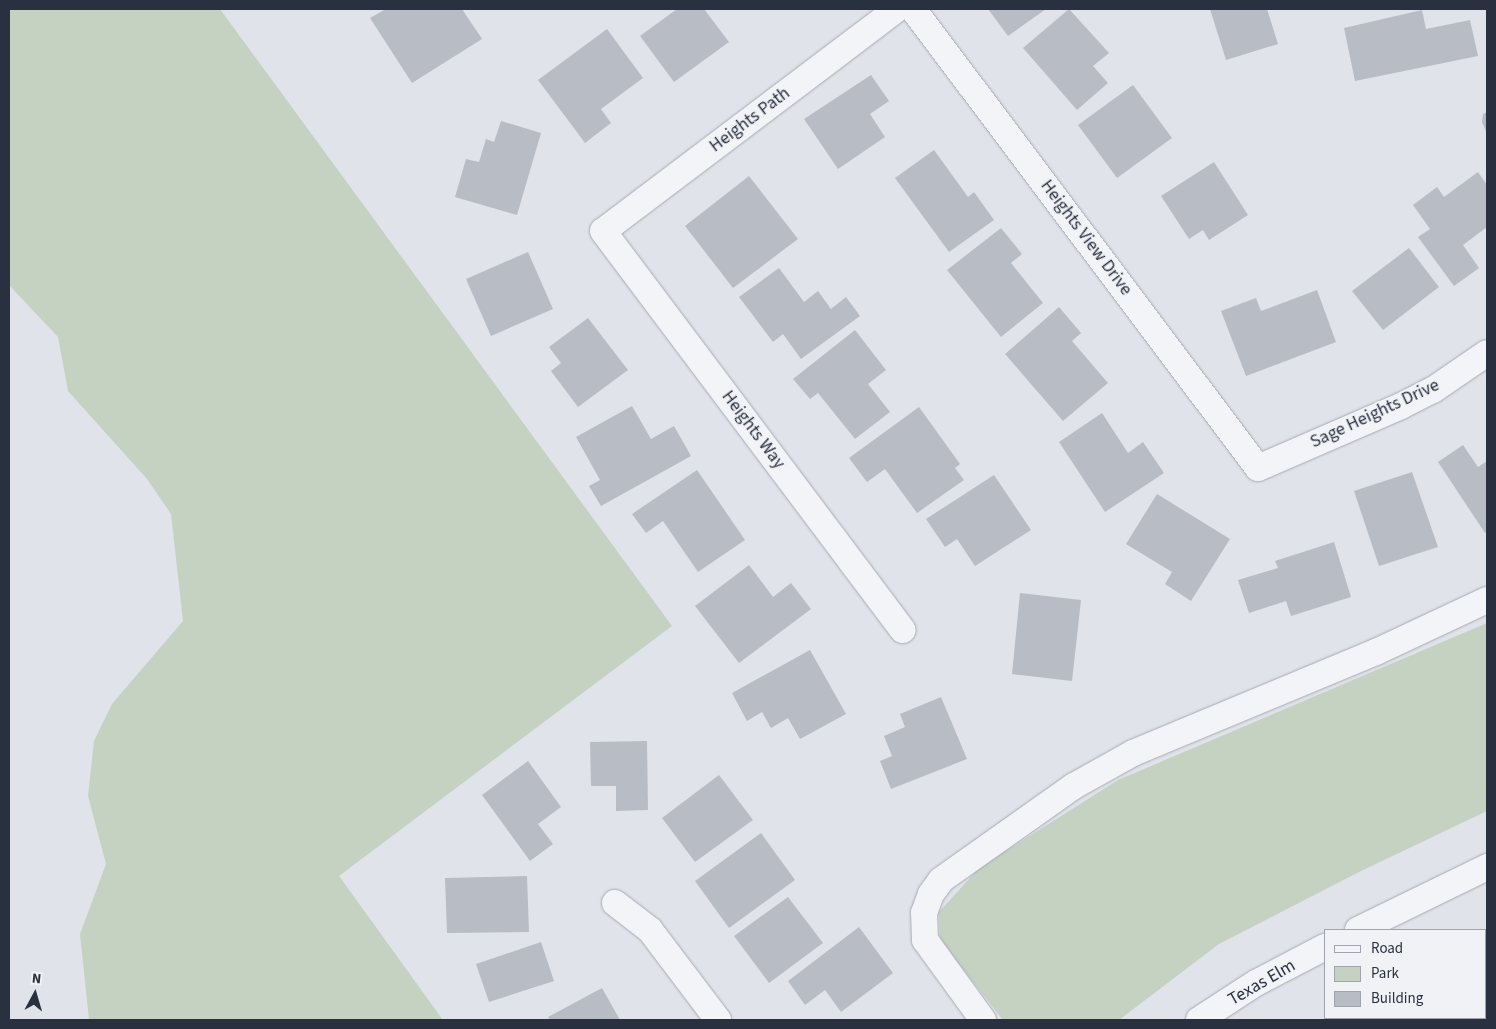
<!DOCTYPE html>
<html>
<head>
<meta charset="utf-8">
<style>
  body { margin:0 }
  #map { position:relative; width:1496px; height:1029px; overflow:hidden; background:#e0e3e9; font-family:"Source Sans 3",sans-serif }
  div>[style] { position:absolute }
  .green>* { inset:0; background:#c5d2c2 }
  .building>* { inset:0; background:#b8bcc5 }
  .roads { filter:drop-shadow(0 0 1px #a5aab3) drop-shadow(0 0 1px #a5aab3) }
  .minor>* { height:26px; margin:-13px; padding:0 13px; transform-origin:13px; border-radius:13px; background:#f3f4f7 }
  span { translate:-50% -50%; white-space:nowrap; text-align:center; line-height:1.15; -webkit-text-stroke:4px #f0f2f6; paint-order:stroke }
  .street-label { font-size:18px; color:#293040 }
  .frame { position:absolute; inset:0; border:10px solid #293040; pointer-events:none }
  .legend { position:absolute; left:1324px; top:929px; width:162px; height:90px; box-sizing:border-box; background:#f0f2f6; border:1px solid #a0a4ad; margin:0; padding:6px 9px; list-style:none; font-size:15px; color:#293040 }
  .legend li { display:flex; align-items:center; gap:10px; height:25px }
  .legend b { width:25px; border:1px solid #a0a4ad }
  .north { position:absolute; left:10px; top:969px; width:50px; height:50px; -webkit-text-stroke:4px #f0f2f6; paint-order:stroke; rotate:6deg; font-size:14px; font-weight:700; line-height:20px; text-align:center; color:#293040 }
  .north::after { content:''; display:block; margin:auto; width:18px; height:22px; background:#293040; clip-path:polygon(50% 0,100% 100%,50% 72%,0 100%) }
</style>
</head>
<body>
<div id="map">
  <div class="green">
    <div style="clip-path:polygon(9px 9px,220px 9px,672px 626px,339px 876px,443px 1020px,89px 1020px,80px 934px,106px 864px,88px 796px,94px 741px,112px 704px,183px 621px,171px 514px,147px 479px,68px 391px,58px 337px,9px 285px)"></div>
    <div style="clip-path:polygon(1487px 623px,1487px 811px,1361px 871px,1219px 944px,1119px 1020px,1003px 1020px,940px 940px,939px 912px,979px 868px,1118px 780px)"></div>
  </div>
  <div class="building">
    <div style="clip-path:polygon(386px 9px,462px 9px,482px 39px,412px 83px,370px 18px)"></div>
    <div style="clip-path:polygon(677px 9px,704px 9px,729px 42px,674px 82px,640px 36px)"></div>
    <div style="clip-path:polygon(988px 9px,1046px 9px,1008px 36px)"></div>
    <div style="clip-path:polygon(1069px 9px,1109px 53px,1093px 66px,1108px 83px,1077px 110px,1023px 48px)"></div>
    <div style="clip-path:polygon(1210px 9px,1267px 9px,1278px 44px,1226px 60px)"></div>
    <div style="clip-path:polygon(1422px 10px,1426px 29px,1470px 20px,1478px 56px,1355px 81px,1344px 28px)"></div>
    <div style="clip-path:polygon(607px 29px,643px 78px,601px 109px,611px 123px,585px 143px,538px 80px)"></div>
    <div style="clip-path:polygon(871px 75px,889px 101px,870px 114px,885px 137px,838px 169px,804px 119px)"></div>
    <div style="clip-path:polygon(1133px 85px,1172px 138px,1117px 178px,1078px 125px)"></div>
    <div style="clip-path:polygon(1487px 112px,1487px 134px,1482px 122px,1483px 114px)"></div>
    <div style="clip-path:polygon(501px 121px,541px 133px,517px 215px,455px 197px,466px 159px,479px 162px,486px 139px,494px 142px)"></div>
    <div style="clip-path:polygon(934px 150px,968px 197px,974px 192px,994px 220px,949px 252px,895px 178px)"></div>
    <div style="clip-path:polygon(1214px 162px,1248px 215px,1209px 240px,1203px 230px,1189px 239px,1161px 196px)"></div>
    <div style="clip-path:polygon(1478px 172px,1487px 185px,1487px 227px,1463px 245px,1479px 268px,1454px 286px,1418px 237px,1430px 229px,1413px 205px,1437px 187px,1444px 197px)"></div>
    <div style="clip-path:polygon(749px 176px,798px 239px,733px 288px,685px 226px)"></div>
    <div style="clip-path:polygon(1001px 228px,1022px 254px,1011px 263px,1043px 303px,1001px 337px,947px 270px)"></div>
    <div style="clip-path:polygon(1409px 248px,1439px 287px,1383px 330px,1352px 291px)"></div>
    <div style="clip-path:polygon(528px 252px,553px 309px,491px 336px,466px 279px)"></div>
    <div style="clip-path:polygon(779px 268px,804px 302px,818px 291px,831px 309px,846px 297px,860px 316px,801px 359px,783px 334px,773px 342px,739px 297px)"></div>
    <div style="clip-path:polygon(1317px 290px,1336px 342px,1246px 376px,1221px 311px,1256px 298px,1261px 311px)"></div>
    <div style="clip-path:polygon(1059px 307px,1081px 333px,1072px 341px,1108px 383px,1063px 421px,1005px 354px)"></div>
    <div style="clip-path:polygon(588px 318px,628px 370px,578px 407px,551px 371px,561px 363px,549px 347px)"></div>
    <div style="clip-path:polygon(855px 330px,886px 370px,868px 384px,890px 412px,855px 439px,818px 393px,810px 399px,793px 379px)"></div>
    <div style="clip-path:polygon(632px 406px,651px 439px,674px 426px,691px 456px,601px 506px,589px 486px,600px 480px,576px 437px)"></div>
    <div style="clip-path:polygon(919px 407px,960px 464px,955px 468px,964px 480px,917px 513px,885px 469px,867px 482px,849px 458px)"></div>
    <div style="clip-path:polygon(1102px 413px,1128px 453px,1143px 442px,1164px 473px,1105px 512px,1059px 442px)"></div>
    <div style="clip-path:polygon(1463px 445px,1478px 467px,1487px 461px,1487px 532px,1485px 533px,1438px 462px)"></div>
    <div style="clip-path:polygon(697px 470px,745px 540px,698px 572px,663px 521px,646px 533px,632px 514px)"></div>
    <div style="clip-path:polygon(1412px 472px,1438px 547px,1379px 566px,1354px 491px)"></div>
    <div style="clip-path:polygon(994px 475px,1031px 530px,975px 566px,957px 539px,945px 547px,926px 519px)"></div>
    <div style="clip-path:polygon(1157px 494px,1230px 539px,1191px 601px,1165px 584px,1172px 572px,1126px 544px)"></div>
    <div style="clip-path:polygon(1334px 542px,1351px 597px,1291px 616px,1286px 601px,1249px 613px,1238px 580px,1278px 568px,1275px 561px)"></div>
    <div style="clip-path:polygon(749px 565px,773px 597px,791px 583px,811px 609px,739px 663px,695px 606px)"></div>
    <div style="clip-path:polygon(1020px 593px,1081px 600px,1072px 681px,1012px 674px)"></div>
    <div style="clip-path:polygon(810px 650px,846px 714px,800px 739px,788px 718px,771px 728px,762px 712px,747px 721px,732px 693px)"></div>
    <div style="clip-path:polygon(941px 697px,967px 759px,891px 789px,880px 761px,892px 756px,884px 736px,905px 727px,900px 714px)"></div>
    <div style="clip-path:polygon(647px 741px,648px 810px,616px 811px,616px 786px,591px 786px,590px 742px)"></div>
    <div style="clip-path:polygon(528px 761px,561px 807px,538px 824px,553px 844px,530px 861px,482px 795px)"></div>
    <div style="clip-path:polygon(719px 775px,753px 820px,695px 862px,662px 818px)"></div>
    <div style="clip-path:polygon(761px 833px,795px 880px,729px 928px,695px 881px)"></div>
    <div style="clip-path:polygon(527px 876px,529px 932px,447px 933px,445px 878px)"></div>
    <div style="clip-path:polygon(788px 897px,823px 943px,769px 983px,734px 936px)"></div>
    <div style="clip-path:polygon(859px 927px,893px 973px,841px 1012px,825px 990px,805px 1005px,788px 981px)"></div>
    <div style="clip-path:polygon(541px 942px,554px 981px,489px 1002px,476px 964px)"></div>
    <div style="clip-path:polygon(602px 988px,620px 1020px,550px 1020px,548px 1017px)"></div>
    <div style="clip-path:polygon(1487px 1001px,1487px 1020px,1462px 1020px,1460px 1018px,1485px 1018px,1485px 1002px)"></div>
  </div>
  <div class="roads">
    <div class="minor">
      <div style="left:897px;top:9px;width:368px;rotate:142.9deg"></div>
      <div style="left:603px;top:231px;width:499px;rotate:53.1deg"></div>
      <div style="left:913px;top:9px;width:574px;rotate:53.07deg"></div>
      <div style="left:1258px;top:468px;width:156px;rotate:-23.4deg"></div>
      <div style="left:1401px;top:406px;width:36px;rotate:-27deg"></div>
      <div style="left:1433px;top:390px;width:65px;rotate:-34.4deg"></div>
      <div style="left:615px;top:903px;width:44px;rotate:37.6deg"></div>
      <div style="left:650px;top:930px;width:113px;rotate:52.9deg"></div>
      <div style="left:1358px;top:930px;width:144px;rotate:-26deg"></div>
      <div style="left:1485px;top:955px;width:3px;rotate:-45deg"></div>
      <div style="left:1444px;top:1018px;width:2px;rotate:63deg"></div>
      <div style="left:983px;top:1020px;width:99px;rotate:-125.9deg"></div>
      <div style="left:925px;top:940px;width:27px;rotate:-92deg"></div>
      <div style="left:924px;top:913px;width:20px;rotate:-70deg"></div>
      <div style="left:931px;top:894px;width:17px;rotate:-54deg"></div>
      <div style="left:941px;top:880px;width:163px;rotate:-35.3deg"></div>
      <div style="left:1074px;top:786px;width:68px;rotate:-29.2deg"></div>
      <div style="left:1133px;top:753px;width:263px;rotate:-22.6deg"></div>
      <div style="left:1376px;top:652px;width:123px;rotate:-25.1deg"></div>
      <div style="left:1199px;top:1020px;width:68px;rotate:-33deg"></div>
      <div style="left:1256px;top:983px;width:78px;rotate:-27.6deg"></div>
      <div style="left:1348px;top:1020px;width:5px;rotate:-22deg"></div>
    </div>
  </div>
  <div class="street-label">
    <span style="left:750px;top:120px;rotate:-37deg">Heights Path</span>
    <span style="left:1086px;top:238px;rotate:53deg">Heights View Drive</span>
    <span style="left:1375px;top:414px;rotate:-25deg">Sage Heights Drive</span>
    <span style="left:753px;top:430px;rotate:53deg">Heights Way</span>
    <span style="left:1262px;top:983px;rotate:-30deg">Texas Elm</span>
  </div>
  <div class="frame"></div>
  <ul class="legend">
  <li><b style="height:6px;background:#f3f4f7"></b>Road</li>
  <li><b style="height:14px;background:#c5d2c2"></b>Park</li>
  <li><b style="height:14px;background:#b8bcc5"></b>Building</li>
  </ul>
  <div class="north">N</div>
</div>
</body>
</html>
